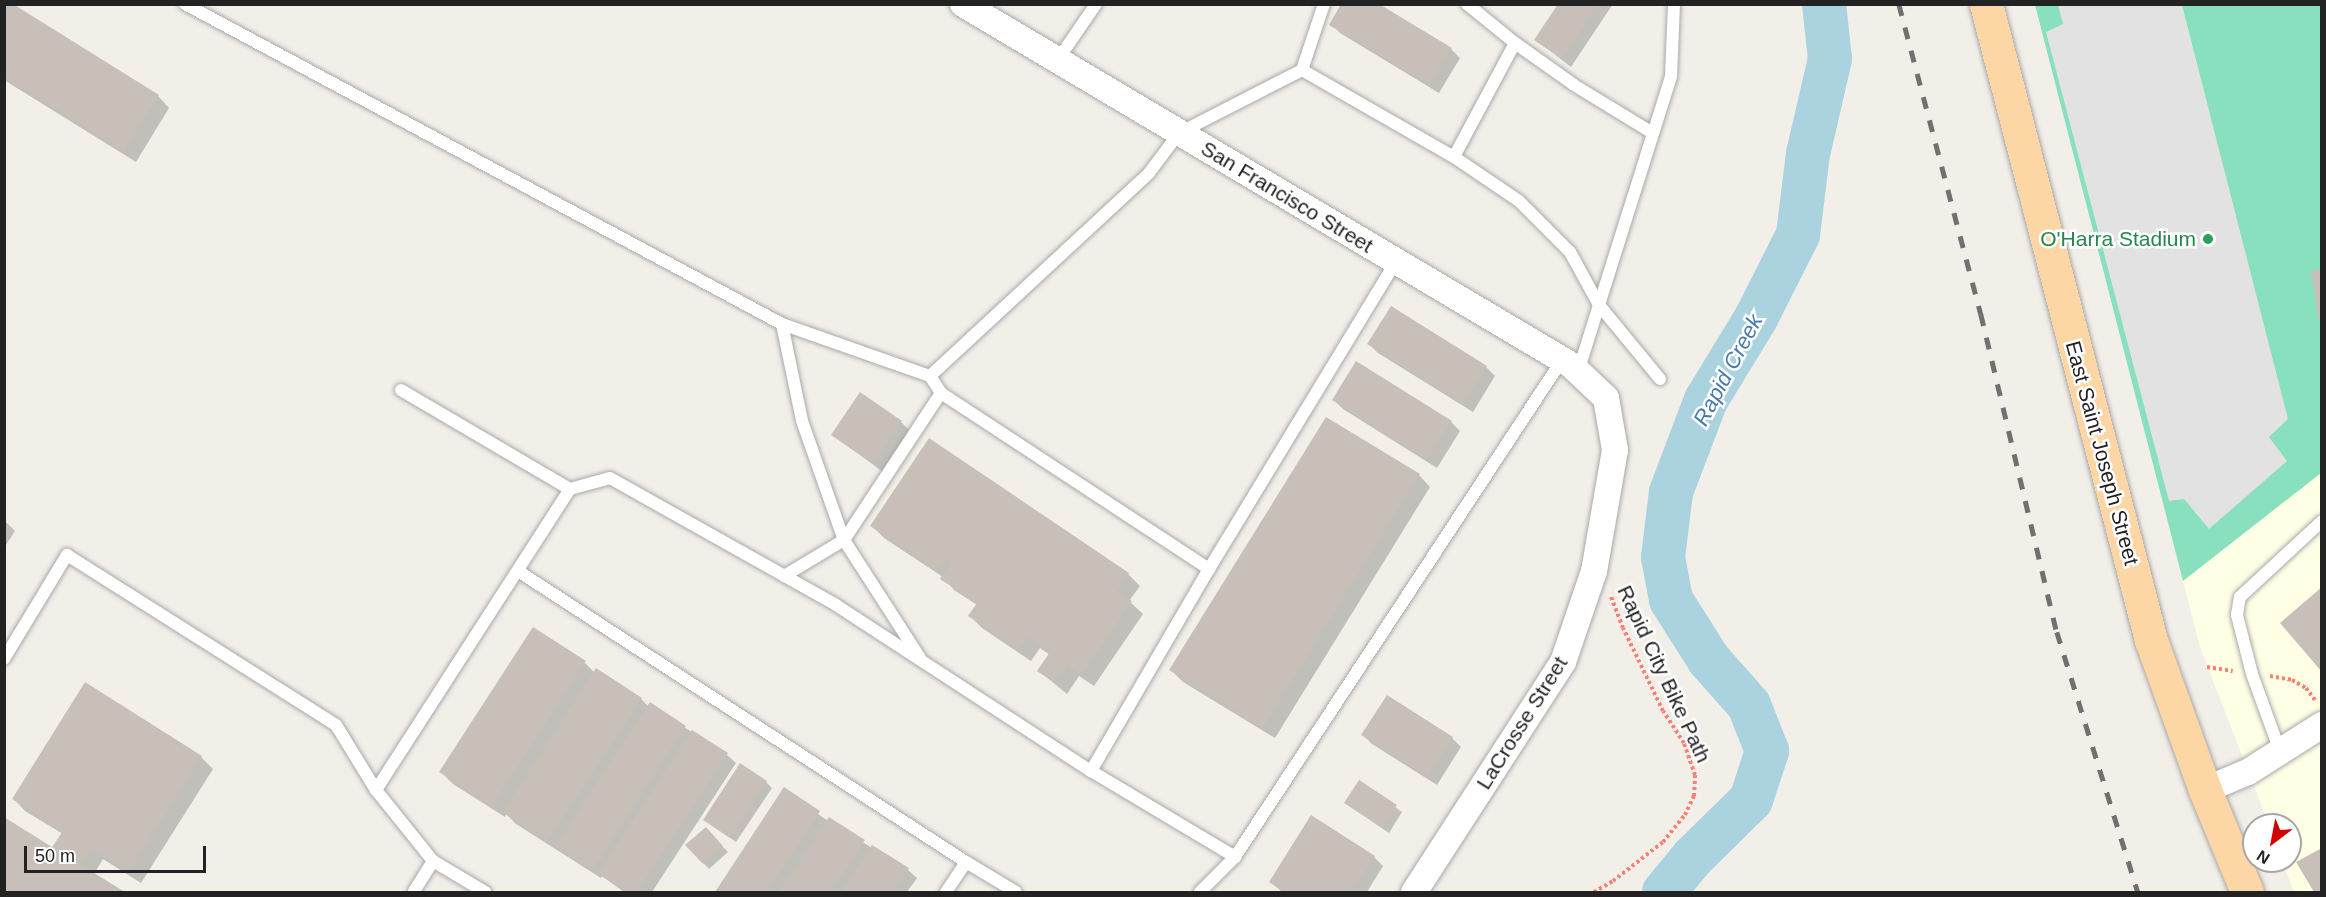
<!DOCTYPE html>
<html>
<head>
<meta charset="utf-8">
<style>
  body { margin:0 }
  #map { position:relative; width:2326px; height:897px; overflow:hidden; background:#f2efe9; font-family:Arial,sans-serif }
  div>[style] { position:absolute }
  .education>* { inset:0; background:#ffffe5 }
  .pitch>* { inset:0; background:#88e0be }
  .parking>* { inset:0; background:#e2e2e2 }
  .shadow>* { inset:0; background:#0003 }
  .river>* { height:44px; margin:-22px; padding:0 22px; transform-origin:22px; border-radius:22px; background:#aad3df }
  .building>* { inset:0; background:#c7bfb8 }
  .path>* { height:4px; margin-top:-2px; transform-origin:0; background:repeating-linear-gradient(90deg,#fa8072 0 3px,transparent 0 6px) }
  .roads { filter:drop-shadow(0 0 2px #a9a9a9) drop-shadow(0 0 2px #a9a9a9) }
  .service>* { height:12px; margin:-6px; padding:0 6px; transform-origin:6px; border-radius:6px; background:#fff }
  .minor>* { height:26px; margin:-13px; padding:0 13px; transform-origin:13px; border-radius:13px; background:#fff }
  .primary>* { height:33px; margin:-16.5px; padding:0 16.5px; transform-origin:16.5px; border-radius:16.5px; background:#fcd6a4 }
  .rail>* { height:4.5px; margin-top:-2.25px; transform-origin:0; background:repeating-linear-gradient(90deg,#707070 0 12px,transparent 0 24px) }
  .dots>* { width:16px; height:16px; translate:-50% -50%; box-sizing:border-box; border:3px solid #fff; border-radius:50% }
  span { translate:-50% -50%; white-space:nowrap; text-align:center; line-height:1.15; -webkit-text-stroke:5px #fff; paint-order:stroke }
  .street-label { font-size:21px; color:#222 }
  .leisure-label { font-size:21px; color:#27864d }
  .right { translate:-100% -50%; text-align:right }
  .water-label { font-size:22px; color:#4a7aab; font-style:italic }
  .frame { position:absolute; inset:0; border:6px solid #222; pointer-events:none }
  .north { position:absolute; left:2242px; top:813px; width:60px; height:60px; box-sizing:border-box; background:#fff; border:2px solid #a7a7a7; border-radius:50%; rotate:212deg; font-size:16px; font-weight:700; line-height:24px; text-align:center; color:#222 }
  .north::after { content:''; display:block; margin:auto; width:21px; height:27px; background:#d40000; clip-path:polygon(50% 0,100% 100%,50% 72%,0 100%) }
  .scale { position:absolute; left:24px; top:846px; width:182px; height:27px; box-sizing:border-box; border:3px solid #222; border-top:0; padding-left:8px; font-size:18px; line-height:21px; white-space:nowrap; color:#222; -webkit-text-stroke:4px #fff; paint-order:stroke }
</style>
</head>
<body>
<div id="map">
  <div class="education">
    <div style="clip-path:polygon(2035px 5px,2321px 5px,2321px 892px,2294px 892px,2282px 861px,2290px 861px,2290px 825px,2269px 825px,2200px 647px)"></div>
  </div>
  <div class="pitch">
    <div style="clip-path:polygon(2035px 5px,2321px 5px,2321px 473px,2183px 581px)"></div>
  </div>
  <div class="parking">
    <div style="clip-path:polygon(2058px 5px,2182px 5px,2288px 419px,2269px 437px,2287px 461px,2209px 529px,2184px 499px,2169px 501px,2046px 32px,2063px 24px)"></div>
  </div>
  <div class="shadow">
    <div style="clip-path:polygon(4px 4px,158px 96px,169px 108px,136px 162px,4px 80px)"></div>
    <div style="clip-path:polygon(1560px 4px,1613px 4px,1571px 67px,1536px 40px)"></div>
    <div style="clip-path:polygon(1331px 24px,1451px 49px,1460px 58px,1439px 93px,1340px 33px)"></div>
    <div style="clip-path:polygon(1369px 344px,1486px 367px,1495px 376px,1473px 412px,1378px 353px)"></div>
    <div style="clip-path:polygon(1334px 400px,1451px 422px,1460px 431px,1437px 468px,1343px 409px)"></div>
    <div style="clip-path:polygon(901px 422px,910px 431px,883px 472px,833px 435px)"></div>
    <div style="clip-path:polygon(1419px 475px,1430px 487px,1275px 738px,1183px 682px,1171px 670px)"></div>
    <div style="clip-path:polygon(4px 520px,15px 531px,4px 548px)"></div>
    <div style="clip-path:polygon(872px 526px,1128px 574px,1140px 586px,1129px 601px,1143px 614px,1094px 686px,1079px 676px,1067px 694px,1039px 671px,1050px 655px,1040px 648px,1031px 661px,982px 628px,970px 616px,977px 605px,954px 590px,943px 577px,884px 538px)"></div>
    <div style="clip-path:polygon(585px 663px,595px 673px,641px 699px,649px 707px,650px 705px,727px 755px,736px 763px,652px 892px,624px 892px,602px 876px,601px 878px,516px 824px,506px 814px,505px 817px,453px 784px,441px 772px)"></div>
    <div style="clip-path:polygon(1363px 735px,1452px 738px,1461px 747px,1437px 785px,1372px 744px)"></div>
    <div style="clip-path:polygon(201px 757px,213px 769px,141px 883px,103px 859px,94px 874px,122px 892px,4px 892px,4px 819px,53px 849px,63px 834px,25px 811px,14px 799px)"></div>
    <div style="clip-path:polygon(766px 782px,772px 788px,736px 842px,705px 820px)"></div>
    <div style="clip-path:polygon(1359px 782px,1402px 812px,1389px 833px,1345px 803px)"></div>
    <div style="clip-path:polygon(784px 790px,828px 821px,908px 870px,917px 878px,907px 892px,717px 892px)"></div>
    <div style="clip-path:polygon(705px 829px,728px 852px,709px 869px,687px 845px)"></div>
    <div style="clip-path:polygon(1374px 857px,1383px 866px,1367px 892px,1282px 892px,1271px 882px)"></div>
  </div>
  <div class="river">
    <div style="left:1664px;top:892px;width:45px;rotate:-50.4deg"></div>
    <div style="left:1693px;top:857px;width:81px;rotate:-44.5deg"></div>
    <div style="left:1751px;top:800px;width:52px;rotate:-71.9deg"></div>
    <div style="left:1767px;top:751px;width:49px;rotate:-111.4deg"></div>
    <div style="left:1749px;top:705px;width:60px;rotate:-131.6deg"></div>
    <div style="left:1709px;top:660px;width:71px;rotate:-122.3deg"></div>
    <div style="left:1671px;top:600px;width:44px;rotate:-100.5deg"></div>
    <div style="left:1663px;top:557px;width:65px;rotate:-83deg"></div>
    <div style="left:1671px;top:492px;width:98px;rotate:-69.2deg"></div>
    <div style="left:1706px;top:400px;width:96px;rotate:-58.6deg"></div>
    <div style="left:1756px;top:318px;width:93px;rotate:-63.2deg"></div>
    <div style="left:1798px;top:235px;width:82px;rotate:-83deg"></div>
    <div style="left:1808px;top:154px;width:98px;rotate:-77deg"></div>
    <div style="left:1830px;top:59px;width:55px;rotate:-96.2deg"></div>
  </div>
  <div class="building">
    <div style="clip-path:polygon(4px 4px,13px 4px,159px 95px,124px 151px,4px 77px)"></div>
    <div style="clip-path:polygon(1341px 4px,1379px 4px,1452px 48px,1430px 85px,1329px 25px)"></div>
    <div style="clip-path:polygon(1558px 4px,1598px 4px,1562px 59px,1534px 40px)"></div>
    <div style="clip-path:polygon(2322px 269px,2322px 325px,2320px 325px,2311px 271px)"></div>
    <div style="clip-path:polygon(1391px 306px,1487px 366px,1463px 404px,1367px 344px)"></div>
    <div style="clip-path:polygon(1356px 361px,1452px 421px,1427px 460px,1332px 400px)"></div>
    <div style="clip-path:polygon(860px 392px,902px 421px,873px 464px,831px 435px)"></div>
    <div style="clip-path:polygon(1326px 417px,1420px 474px,1263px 728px,1169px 670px)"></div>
    <div style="clip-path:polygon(929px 438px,1129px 573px,1117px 591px,1132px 601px,1082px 675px,1067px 666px,1055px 683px,1037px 671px,1050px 652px,1028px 637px,1019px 650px,968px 616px,977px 603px,940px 579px,951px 562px,945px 559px,937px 571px,870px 526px)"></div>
    <div style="clip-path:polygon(2322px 587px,2322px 672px,2280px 623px)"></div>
    <div style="clip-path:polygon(533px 627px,586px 661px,492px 806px,439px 772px)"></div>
    <div style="clip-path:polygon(596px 668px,642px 698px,547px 842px,502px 812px)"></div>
    <div style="clip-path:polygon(85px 682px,202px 756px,129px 872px,91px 849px,81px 865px,125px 892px,4px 892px,4px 817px,52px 847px,63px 831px,12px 799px)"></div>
    <div style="clip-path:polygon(1387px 695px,1453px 737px,1428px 777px,1361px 735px)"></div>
    <div style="clip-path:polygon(650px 702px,686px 726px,592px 870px,555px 847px)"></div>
    <div style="clip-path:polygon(692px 730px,728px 753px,637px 892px,626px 892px,598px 874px)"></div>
    <div style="clip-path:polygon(740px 763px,767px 781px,730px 838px,703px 820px)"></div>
    <div style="clip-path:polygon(1359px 780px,1397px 805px,1383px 828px,1344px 803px)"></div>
    <div style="clip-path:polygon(784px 787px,820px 811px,767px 892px,715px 892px)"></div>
    <div style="clip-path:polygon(1311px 815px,1375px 856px,1352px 892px,1285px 892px,1269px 882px)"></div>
    <div style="clip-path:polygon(829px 817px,865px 840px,831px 892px,779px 892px)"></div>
    <div style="clip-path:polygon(706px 827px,723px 846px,703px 864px,685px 845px)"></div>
    <div style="clip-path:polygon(872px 845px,909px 868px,893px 892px,841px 892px)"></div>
    <div style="clip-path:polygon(2322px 848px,2322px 892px,2314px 892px,2296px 862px)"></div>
  </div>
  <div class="path">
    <div style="left:2207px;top:667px;width:26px;rotate:9deg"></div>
    <div style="left:2270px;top:676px;width:22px;rotate:10deg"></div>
    <div style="left:2292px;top:680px;width:16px;rotate:30deg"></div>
    <div style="left:2306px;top:688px;width:15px;rotate:53deg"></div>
    <div style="left:1594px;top:892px;width:22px;rotate:-30deg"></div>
    <div style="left:1613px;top:881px;width:63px;rotate:-38deg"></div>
    <div style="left:1663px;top:842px;width:35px;rotate:-51deg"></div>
    <div style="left:1685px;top:815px;width:21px;rotate:-65deg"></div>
    <div style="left:1694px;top:796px;width:21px;rotate:-87deg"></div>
    <div style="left:1695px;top:775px;width:34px;rotate:-109deg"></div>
    <div style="left:1684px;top:743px;width:38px;rotate:-123deg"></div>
    <div style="left:1663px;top:711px;width:92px;rotate:-115.7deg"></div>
    <div style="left:1623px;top:628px;width:34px;rotate:-111deg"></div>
  </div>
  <div class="roads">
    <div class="service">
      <div style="left:185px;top:4px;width:677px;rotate:28.19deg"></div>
      <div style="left:782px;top:324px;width:157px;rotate:19.4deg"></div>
      <div style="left:930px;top:376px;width:299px;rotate:-42.8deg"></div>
      <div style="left:1149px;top:173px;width:50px;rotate:-53.1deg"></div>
      <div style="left:1179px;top:133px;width:138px;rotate:-27.1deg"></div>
      <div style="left:1302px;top:70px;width:70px;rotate:-71.6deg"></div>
      <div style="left:1467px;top:4px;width:62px;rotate:39.1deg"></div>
      <div style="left:1515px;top:43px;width:129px;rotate:118.2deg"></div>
      <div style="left:1454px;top:157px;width:78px;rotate:34.1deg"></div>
      <div style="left:1519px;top:201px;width:72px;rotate:45deg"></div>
      <div style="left:1570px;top:252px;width:60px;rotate:61.3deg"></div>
      <div style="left:1599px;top:305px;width:70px;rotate:107.4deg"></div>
      <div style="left:1515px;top:43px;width:72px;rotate:35.4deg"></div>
      <div style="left:1574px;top:85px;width:90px;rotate:31.4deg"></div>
      <div style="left:1057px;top:61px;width:69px;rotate:-55.6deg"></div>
      <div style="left:1302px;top:70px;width:175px;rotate:29.8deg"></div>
      <div style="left:782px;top:324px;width:99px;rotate:78.3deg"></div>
      <div style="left:802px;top:421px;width:126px;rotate:70.6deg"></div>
      <div style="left:844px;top:540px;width:140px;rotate:57.2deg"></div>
      <div style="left:930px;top:376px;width:20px;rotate:57deg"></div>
      <div style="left:941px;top:393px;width:321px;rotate:33.3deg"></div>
      <div style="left:1209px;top:569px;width:234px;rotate:120.3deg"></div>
      <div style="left:1660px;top:379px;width:96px;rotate:-129.5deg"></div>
      <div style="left:1599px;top:305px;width:240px;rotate:-72.5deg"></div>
      <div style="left:1671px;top:76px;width:72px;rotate:-87.6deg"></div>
      <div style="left:401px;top:390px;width:196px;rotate:30.4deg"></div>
      <div style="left:1209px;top:569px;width:359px;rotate:-58.7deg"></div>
      <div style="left:518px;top:571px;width:534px;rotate:33.01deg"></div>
      <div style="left:784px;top:576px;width:70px;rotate:-31deg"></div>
      <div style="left:844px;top:540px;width:176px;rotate:-56.6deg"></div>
      <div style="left:4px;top:659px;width:122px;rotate:-58.8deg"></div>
      <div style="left:67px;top:555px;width:318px;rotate:32.3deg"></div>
      <div style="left:336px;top:725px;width:76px;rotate:58.4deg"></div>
      <div style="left:376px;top:790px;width:91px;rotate:51.2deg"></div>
      <div style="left:433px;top:861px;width:36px;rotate:122deg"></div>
      <div style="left:2280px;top:751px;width:82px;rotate:-110deg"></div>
      <div style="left:2252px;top:674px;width:61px;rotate:-104.3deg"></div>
      <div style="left:2237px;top:615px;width:18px;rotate:-81deg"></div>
      <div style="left:2240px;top:597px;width:112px;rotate:-42.8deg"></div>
      <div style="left:376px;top:790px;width:358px;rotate:-57.2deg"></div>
      <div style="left:570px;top:489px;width:41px;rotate:-15.4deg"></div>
      <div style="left:610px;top:478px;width:259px;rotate:29.3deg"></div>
      <div style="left:836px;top:605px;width:304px;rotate:33.1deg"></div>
      <div style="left:1091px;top:771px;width:168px;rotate:30.8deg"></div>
      <div style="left:433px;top:861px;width:61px;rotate:30.8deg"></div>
      <div style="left:946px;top:892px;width:36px;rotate:-56deg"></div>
      <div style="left:966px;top:862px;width:58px;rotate:31deg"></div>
      <div style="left:1200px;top:892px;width:49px;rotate:-45deg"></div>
      <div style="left:1235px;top:857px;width:595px;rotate:-56.66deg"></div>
    </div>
    <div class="minor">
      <div style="left:963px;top:4px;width:707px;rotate:30.7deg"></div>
      <div style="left:1571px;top:365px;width:48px;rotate:43.3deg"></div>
      <div style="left:1606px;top:398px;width:53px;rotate:80.2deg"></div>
      <div style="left:1615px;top:450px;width:123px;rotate:99.8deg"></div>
      <div style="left:1594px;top:571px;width:96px;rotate:108.8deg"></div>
      <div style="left:1563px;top:662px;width:274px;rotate:122.9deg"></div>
      <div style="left:2205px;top:790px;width:47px;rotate:-22.7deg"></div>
      <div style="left:2248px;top:772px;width:88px;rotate:-32.4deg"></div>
    </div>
    <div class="primary">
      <div style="left:1986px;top:4px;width:657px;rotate:75.46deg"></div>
      <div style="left:2151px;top:640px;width:159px;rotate:70.2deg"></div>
      <div style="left:2205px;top:790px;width:110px;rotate:67.6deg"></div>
    </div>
  </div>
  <div class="rail">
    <div style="left:1899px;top:4px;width:321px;rotate:75.2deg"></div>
    <div style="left:1981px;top:314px;width:327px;rotate:76.6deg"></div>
    <div style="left:2057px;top:632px;width:272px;rotate:72.7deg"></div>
  </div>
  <div class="dots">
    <div style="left:2208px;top:239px;background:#2e9e5b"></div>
  </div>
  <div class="street-label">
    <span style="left:1287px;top:197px;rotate:31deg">San Francisco Street</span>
    <span style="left:2102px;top:453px;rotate:75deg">East Saint Joseph Street</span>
    <span style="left:1664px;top:674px;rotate:65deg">Rapid City Bike Path</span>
    <span style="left:1522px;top:723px;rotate:-58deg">LaCrosse Street</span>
  </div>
  <div class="leisure-label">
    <span class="right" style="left:2196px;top:239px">O'Harra Stadium</span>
  </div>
  <div class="water-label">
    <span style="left:1728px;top:370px;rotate:-62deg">Rapid Creek</span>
  </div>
  <div class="frame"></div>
  <div class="north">N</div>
  <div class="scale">50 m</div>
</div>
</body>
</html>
